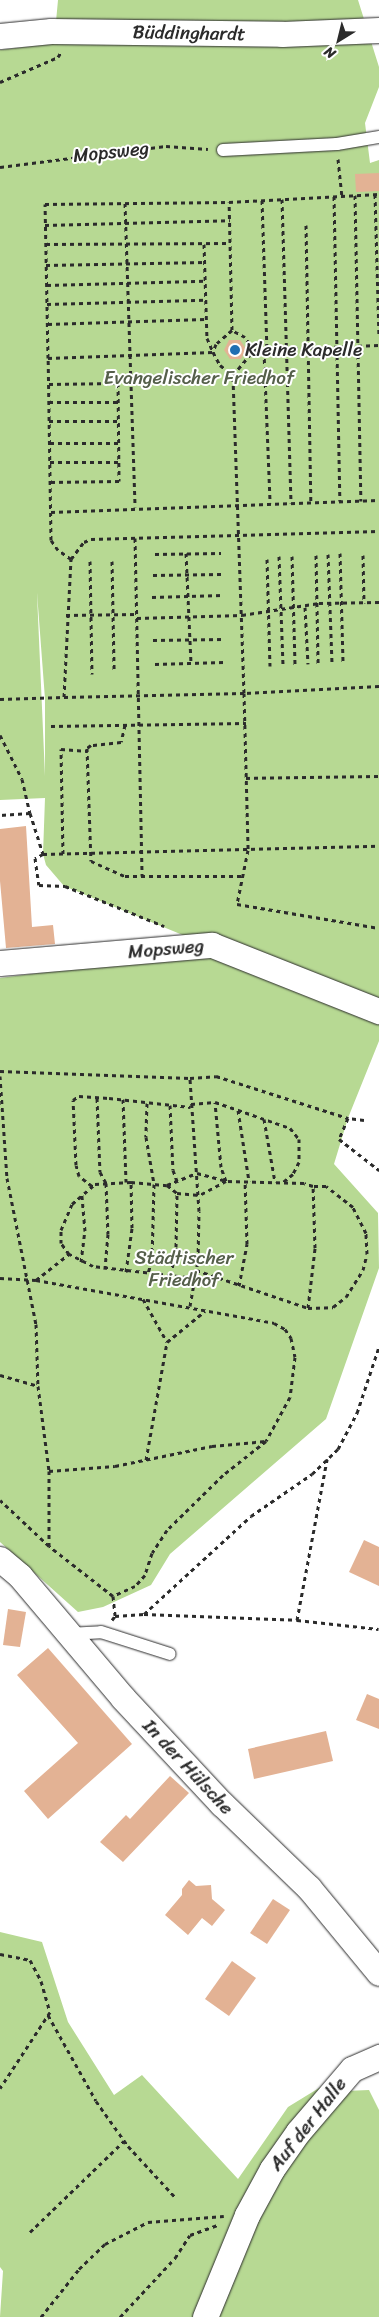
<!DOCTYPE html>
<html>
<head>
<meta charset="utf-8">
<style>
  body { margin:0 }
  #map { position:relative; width:379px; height:2317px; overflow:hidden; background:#fff; font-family:Sriracha,sans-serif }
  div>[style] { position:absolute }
  .green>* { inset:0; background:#b7d993 }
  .building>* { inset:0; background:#e3b294 }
  .path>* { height:3px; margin-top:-1.5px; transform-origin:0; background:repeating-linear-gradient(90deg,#2b2b2b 0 4px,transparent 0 8px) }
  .roads { filter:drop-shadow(0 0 1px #2b2b2b) drop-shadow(0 0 1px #2b2b2b) }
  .lane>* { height:12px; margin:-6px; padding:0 6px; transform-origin:6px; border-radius:6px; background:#fff }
  .street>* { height:25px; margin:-12.5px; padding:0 12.5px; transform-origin:12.5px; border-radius:12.5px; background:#fff }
  .dots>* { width:14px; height:14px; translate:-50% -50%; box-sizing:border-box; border:2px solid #fff; border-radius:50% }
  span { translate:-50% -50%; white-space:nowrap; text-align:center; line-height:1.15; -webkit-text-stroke:4px #fff; paint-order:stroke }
  .street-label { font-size:19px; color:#2b2b2b }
  .poi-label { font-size:19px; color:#2b2b2b }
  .left { translate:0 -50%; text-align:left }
  .park-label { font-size:19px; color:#555f4a }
  .north { position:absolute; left:314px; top:15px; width:50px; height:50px; -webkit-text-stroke:4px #fff; paint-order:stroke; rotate:216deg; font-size:14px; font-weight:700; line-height:20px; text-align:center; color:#2b2b2b }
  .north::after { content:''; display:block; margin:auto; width:18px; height:22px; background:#2b2b2b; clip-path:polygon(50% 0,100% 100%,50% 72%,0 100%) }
</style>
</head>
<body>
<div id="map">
  <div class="green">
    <div style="clip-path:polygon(evenodd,58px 0,358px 0,379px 67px,379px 87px,365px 123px,370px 163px,379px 160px,379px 1016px,64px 886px,46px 865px,43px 854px,45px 798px,0 800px,0 50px,54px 43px,58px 0,37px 593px,45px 699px,45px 776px,37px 594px,37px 593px)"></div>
    <div style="clip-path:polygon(208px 951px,379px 1023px,379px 1041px,348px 1118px,334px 1164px,378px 1213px,379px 1268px,326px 1419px,170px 1554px,151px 1585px,103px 1607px,78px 1612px,0 1542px,0 978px)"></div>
    <div style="clip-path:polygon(0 1932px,42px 1942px,68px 2022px,114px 2095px,142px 2075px,238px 2179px,288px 2107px,332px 2080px,345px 2091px,369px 2090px,379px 2110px,379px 2317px,0 2317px,3px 2271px,0 2267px)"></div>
  </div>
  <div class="building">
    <div style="clip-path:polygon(379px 173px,379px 191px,356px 192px,355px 174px)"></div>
    <div style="clip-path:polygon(229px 340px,240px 340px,246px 349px,241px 359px,230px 359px,224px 350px)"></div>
    <div style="clip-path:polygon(26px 826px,32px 927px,53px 925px,55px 944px,6px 948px,0 881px,0 829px)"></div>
    <div style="clip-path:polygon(364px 1540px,379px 1547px,379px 1586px,349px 1572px)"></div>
    <div style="clip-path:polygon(8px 1609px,26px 1612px,20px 1647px,3px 1645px)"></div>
    <div style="clip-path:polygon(48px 1648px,132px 1744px,48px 1819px,24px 1791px,78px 1743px,17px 1675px)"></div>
    <div style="clip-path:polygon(367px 1694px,379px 1699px,379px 1729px,356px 1720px)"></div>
    <div style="clip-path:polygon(326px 1731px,333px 1761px,254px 1779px,248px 1749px)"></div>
    <div style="clip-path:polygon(170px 1776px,189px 1793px,123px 1862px,100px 1842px,126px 1815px,130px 1819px)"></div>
    <div style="clip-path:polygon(189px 1880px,196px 1886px,211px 1885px,212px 1899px,225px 1910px,212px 1926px,202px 1918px,188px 1935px,165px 1915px,182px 1895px,182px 1889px)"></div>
    <div style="clip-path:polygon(273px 1899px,290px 1910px,267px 1944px,250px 1933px)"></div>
    <div style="clip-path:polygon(232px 1961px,256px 1978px,229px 2016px,205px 1999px)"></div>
  </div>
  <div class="path">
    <div style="left:0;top:82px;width:63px;rotate:-23.3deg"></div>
    <div style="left:58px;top:57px;width:6px;rotate:-59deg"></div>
    <div style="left:338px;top:159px;width:37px;rotate:84deg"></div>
    <div style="left:0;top:167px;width:167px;rotate:-7.2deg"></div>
    <div style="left:166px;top:146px;width:42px;rotate:4.1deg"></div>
    <div style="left:375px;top:194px;width:142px;rotate:88.4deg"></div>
    <div style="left:355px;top:195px;width:306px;rotate:88.9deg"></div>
    <div style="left:334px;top:196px;width:305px;rotate:88.9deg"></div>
    <div style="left:282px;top:199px;width:304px;rotate:88.3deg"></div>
    <div style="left:262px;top:200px;width:150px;rotate:88.1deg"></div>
    <div style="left:125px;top:203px;width:304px;rotate:88.1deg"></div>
    <div style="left:45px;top:225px;width:185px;rotate:-1.5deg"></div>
    <div style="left:306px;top:225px;width:277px;rotate:89deg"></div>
    <div style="left:46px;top:244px;width:184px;rotate:-0.3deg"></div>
    <div style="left:204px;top:244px;width:94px;rotate:88.2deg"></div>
    <div style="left:207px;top:338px;width:15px;rotate:67deg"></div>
    <div style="left:46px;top:265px;width:159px;rotate:-1.1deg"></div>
    <div style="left:47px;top:285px;width:158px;rotate:-1.5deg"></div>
    <div style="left:47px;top:304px;width:158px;rotate:-1.5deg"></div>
    <div style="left:48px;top:324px;width:157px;rotate:-1.8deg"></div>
    <div style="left:232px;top:330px;width:128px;rotate:-91.3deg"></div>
    <div style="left:229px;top:202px;width:150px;rotate:-3.1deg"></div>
    <div style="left:254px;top:350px;width:125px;rotate:-2.3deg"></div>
    <div style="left:264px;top:351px;width:152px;rotate:87.7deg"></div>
    <div style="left:48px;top:358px;width:154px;rotate:-91.1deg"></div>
    <div style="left:45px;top:204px;width:184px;rotate:-0.6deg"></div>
    <div style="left:49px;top:384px;width:69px;rotate:-0.8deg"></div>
    <div style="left:118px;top:383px;width:98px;rotate:89.4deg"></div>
    <div style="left:119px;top:481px;width:69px;rotate:179.2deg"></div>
    <div style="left:49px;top:402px;width:69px"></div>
    <div style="left:49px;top:421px;width:70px"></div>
    <div style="left:50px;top:443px;width:69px"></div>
    <div style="left:50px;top:462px;width:69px"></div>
    <div style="left:51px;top:512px;width:328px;rotate:-2.1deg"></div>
    <div style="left:135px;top:538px;width:338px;rotate:88.8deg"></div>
    <div style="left:186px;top:553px;width:110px;rotate:87.4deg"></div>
    <div style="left:340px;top:553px;width:109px;rotate:88.4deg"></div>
    <div style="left:155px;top:554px;width:66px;rotate:-0.9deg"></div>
    <div style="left:328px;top:554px;width:110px;rotate:87.9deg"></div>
    <div style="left:316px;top:555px;width:109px;rotate:88.9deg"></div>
    <div style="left:363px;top:555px;width:48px;rotate:88.8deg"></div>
    <div style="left:279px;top:556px;width:110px;rotate:87.9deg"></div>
    <div style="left:292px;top:556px;width:109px;rotate:88.4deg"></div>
    <div style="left:71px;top:559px;width:21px;rotate:-53deg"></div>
    <div style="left:84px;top:542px;width:8px;rotate:-23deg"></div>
    <div style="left:91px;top:539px;width:288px;rotate:-1.6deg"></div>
    <div style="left:267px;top:559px;width:107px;rotate:88.4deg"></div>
    <div style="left:90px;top:561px;width:113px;rotate:89deg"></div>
    <div style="left:112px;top:561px;width:109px;rotate:88.9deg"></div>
    <div style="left:153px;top:575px;width:68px;rotate:-0.8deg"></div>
    <div style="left:152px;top:597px;width:71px;rotate:-1.6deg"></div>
    <div style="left:305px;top:607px;width:57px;rotate:87deg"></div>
    <div style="left:66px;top:615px;width:71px;rotate:-0.8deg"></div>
    <div style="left:137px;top:618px;width:105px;rotate:-1.6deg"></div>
    <div style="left:242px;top:615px;width:78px;rotate:-8.9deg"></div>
    <div style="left:319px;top:603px;width:60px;rotate:-1deg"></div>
    <div style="left:153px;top:640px;width:71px;rotate:-0.8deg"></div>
    <div style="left:155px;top:664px;width:69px;rotate:-1.7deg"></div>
    <div style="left:379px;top:686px;width:135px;rotate:177deg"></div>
    <div style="left:244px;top:693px;width:157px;rotate:88.5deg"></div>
    <div style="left:248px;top:850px;width:55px;rotate:101.5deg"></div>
    <div style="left:237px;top:904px;width:144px;rotate:9.6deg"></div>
    <div style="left:64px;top:697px;width:180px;rotate:-1.3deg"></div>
    <div style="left:244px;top:693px;width:318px;rotate:-92deg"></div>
    <div style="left:233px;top:375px;width:33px;rotate:-50deg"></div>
    <div style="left:254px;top:350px;width:16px;rotate:-125deg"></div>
    <div style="left:245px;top:337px;width:15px;rotate:-152deg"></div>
    <div style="left:232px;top:330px;width:21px;rotate:139deg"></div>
    <div style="left:216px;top:344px;width:9px;rotate:111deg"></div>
    <div style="left:213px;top:352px;width:15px;rotate:62deg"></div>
    <div style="left:220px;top:365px;width:16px;rotate:38deg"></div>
    <div style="left:0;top:699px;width:64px;rotate:-1.8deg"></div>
    <div style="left:64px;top:697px;width:138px;rotate:-87.1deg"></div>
    <div style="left:71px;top:559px;width:16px;rotate:-145deg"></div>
    <div style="left:58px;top:550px;width:12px;rotate:-125deg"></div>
    <div style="left:51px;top:540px;width:182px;rotate:-90.9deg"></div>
    <div style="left:48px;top:358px;width:165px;rotate:-2.1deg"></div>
    <div style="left:125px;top:725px;width:17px;rotate:103deg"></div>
    <div style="left:121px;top:742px;width:30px;rotate:174deg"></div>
    <div style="left:91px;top:745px;width:5px;rotate:143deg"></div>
    <div style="left:87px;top:748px;width:113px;rotate:88deg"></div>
    <div style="left:91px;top:861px;width:37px;rotate:24deg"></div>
    <div style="left:125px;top:876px;width:119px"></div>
    <div style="left:51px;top:726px;width:195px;rotate:-0.9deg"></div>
    <div style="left:0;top:735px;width:49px;rotate:63.4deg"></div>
    <div style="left:22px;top:779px;width:35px;rotate:77deg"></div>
    <div style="left:30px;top:813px;width:30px;rotate:176deg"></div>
    <div style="left:246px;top:778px;width:133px;rotate:-0.9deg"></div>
    <div style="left:30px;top:813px;width:43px;rotate:72.4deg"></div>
    <div style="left:43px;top:854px;width:9px;rotate:153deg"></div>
    <div style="left:35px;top:858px;width:27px;rotate:82deg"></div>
    <div style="left:39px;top:885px;width:26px;rotate:2deg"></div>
    <div style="left:65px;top:886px;width:107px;rotate:22deg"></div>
    <div style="left:43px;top:854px;width:336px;rotate:-1.4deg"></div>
    <div style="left:63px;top:854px;width:105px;rotate:-91.1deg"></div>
    <div style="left:61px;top:749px;width:27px;rotate:4deg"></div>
    <div style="left:0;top:1071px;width:190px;rotate:2.1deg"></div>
    <div style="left:190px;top:1078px;width:26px;rotate:-4deg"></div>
    <div style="left:216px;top:1076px;width:139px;rotate:17.7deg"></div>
    <div style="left:0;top:1076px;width:102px;rotate:86.1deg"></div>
    <div style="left:7px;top:1178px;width:149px;rotate:78.8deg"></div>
    <div style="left:36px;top:1324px;width:62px;rotate:88.2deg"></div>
    <div style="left:38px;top:1386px;width:86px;rotate:82.6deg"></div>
    <div style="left:49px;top:1471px;width:75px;rotate:90deg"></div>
    <div style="left:97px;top:1098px;width:74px;rotate:87.7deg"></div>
    <div style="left:100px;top:1172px;width:13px;rotate:61deg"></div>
    <div style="left:106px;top:1183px;width:51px;rotate:87.8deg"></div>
    <div style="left:108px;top:1234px;width:35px;rotate:95deg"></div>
    <div style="left:123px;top:1099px;width:83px;rotate:87.9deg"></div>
    <div style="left:147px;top:1103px;width:34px;rotate:92deg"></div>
    <div style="left:146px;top:1137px;width:48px;rotate:80.3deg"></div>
    <div style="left:154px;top:1184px;width:76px;rotate:91.5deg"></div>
    <div style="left:152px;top:1260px;width:14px;rotate:107deg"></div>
    <div style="left:191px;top:1104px;width:24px;rotate:-5deg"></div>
    <div style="left:215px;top:1102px;width:79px;rotate:19.1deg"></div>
    <div style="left:290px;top:1128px;width:14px;rotate:51deg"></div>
    <div style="left:299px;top:1139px;width:23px;rotate:90deg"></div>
    <div style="left:299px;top:1162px;width:13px;rotate:117deg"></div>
    <div style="left:293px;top:1174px;width:13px;rotate:141deg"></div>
    <div style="left:170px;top:1105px;width:65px;rotate:87.4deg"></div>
    <div style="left:173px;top:1170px;width:12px;rotate:70deg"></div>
    <div style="left:238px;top:1110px;width:72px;rotate:81.2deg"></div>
    <div style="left:264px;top:1119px;width:64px;rotate:80.1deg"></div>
    <div style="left:364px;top:1120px;width:16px;rotate:-173deg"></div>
    <div style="left:348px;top:1118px;width:23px;rotate:113deg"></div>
    <div style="left:339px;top:1139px;width:51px;rotate:37.8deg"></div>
    <div style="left:167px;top:1185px;width:13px;rotate:39deg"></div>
    <div style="left:177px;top:1193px;width:22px;rotate:5deg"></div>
    <div style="left:92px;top:1186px;width:16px;rotate:-142deg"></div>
    <div style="left:79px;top:1176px;width:11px;rotate:-105deg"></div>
    <div style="left:76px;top:1165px;width:65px;rotate:-92.6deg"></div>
    <div style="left:73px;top:1100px;width:7px;rotate:-34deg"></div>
    <div style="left:79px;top:1096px;width:30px;rotate:4deg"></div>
    <div style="left:109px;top:1098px;width:82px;rotate:6.3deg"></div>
    <div style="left:81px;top:1262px;width:31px;rotate:-83deg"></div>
    <div style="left:85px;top:1231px;width:37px;rotate:-95deg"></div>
    <div style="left:196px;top:1270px;width:118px;rotate:18.7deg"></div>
    <div style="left:308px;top:1308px;width:60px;rotate:-83.3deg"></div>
    <div style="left:315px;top:1248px;width:62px;rotate:-91.8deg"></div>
    <div style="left:313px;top:1186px;width:9px;rotate:-162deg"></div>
    <div style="left:304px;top:1183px;width:78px;rotate:-178.5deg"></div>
    <div style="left:226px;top:1181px;width:32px;rotate:152deg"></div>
    <div style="left:126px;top:1272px;width:44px;rotate:-82.2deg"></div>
    <div style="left:132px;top:1228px;width:46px;rotate:-91.2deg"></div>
    <div style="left:171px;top:1275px;width:28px;rotate:-80deg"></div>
    <div style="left:176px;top:1247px;width:54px;rotate:-88.9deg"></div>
    <div style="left:0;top:1278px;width:36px;rotate:3deg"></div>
    <div style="left:36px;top:1280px;width:242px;rotate:10.2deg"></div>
    <div style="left:274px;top:1323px;width:13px;rotate:29deg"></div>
    <div style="left:285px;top:1329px;width:11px;rotate:56deg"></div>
    <div style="left:291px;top:1338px;width:19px;rotate:78deg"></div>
    <div style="left:295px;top:1357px;width:40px;rotate:97.1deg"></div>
    <div style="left:290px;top:1397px;width:50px;rotate:118.6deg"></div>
    <div style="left:266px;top:1441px;width:55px;rotate:141.7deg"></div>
    <div style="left:223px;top:1475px;width:78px;rotate:135.5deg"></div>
    <div style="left:167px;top:1530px;width:27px;rotate:123deg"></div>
    <div style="left:152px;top:1553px;width:23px;rotate:108deg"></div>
    <div style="left:145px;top:1575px;width:15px;rotate:132deg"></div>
    <div style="left:135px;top:1586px;width:24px;rotate:156deg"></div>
    <div style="left:113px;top:1596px;width:81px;rotate:-142deg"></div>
    <div style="left:49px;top:1546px;width:67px;rotate:-136.8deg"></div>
    <div style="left:195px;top:1278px;width:103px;rotate:-173.3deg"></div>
    <div style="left:93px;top:1266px;width:27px;rotate:-153deg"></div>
    <div style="left:69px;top:1254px;width:14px;rotate:-126deg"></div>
    <div style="left:61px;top:1243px;width:13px;rotate:-90deg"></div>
    <div style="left:61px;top:1230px;width:28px;rotate:-67deg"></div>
    <div style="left:72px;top:1204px;width:30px;rotate:-41deg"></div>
    <div style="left:95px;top:1184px;width:36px;rotate:-3deg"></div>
    <div style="left:131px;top:1182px;width:36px;rotate:5deg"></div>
    <div style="left:167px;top:1185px;width:32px;rotate:-22deg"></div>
    <div style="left:197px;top:1173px;width:30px;rotate:15deg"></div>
    <div style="left:226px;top:1181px;width:15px;rotate:-110deg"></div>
    <div style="left:221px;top:1167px;width:65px;rotate:-95.3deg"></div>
    <div style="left:36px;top:1280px;width:42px;rotate:-38.2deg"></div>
    <div style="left:239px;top:1286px;width:43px;rotate:-79.2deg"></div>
    <div style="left:247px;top:1244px;width:63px;rotate:-91.8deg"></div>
    <div style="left:143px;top:1299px;width:49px;rotate:60.8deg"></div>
    <div style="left:190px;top:1306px;width:47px;rotate:-80.1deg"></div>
    <div style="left:198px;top:1260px;width:49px;rotate:-88.8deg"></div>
    <div style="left:199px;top:1211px;width:133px;rotate:-93.9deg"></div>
    <div style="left:308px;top:1308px;width:25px;rotate:-2deg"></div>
    <div style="left:333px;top:1307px;width:16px;rotate:-38deg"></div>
    <div style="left:346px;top:1297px;width:32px;rotate:-58deg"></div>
    <div style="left:363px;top:1270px;width:16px;rotate:-76deg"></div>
    <div style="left:367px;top:1254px;width:21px;rotate:-93deg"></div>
    <div style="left:366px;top:1233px;width:29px;rotate:-117deg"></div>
    <div style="left:353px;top:1207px;width:34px;rotate:-142deg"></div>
    <div style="left:326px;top:1186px;width:13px;rotate:180deg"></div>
    <div style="left:0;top:1375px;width:40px;rotate:16deg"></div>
    <div style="left:146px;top:1460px;width:120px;rotate:-79.9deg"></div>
    <div style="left:167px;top:1342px;width:49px;rotate:-39.2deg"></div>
    <div style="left:49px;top:1471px;width:66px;rotate:-4.3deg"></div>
    <div style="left:115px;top:1466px;width:99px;rotate:-11.7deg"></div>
    <div style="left:212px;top:1446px;width:54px;rotate:-5.3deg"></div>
    <div style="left:113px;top:1596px;width:20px;rotate:84deg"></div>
    <div style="left:144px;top:1614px;width:153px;rotate:2.2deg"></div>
    <div style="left:297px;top:1620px;width:82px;rotate:6.3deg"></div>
    <div style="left:112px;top:1620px;width:5px;rotate:-53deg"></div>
    <div style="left:115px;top:1616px;width:29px;rotate:-4deg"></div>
    <div style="left:144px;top:1614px;width:145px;rotate:-42.5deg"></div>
    <div style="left:251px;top:1516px;width:74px;rotate:-34.5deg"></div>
    <div style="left:312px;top:1474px;width:36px;rotate:-44deg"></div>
    <div style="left:338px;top:1449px;width:41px;rotate:-62.2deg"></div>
    <div style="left:357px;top:1413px;width:70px;rotate:-71.6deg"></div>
    <div style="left:297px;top:1620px;width:164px;rotate:-79.4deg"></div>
    <div style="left:0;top:1954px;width:31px;rotate:11deg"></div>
    <div style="left:30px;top:1960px;width:24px;rotate:62deg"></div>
    <div style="left:41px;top:1981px;width:32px;rotate:74deg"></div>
    <div style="left:50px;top:2012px;width:91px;rotate:123.3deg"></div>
    <div style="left:48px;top:2015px;width:98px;rotate:60.8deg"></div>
    <div style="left:96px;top:2101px;width:55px;rotate:54.6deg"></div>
    <div style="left:128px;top:2146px;width:69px;rotate:47.3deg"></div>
    <div style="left:30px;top:2232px;width:131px;rotate:-44.1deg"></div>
    <div style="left:41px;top:2317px;width:61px;rotate:-51.6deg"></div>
    <div style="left:79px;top:2269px;width:36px;rotate:-44deg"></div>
    <div style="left:105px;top:2244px;width:48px;rotate:-27.1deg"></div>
    <div style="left:148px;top:2222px;width:76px;rotate:-4.5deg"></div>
    <div style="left:120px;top:2317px;width:81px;rotate:-47deg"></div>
    <div style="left:175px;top:2258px;width:27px;rotate:-57deg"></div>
    <div style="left:190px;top:2235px;width:30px;rotate:-20deg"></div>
  </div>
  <div class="roads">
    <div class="lane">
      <div style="left:223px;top:150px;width:114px;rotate:-3deg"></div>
      <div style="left:337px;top:144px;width:43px;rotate:-9.5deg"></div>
      <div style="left:68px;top:1634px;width:33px;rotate:-3deg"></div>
      <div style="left:101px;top:1632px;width:72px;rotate:17.7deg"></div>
    </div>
    <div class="street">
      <div style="left:0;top:36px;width:51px;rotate:-5.6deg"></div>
      <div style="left:51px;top:31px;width:231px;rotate:0.7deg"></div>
      <div style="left:282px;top:34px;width:97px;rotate:-2.4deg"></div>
      <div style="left:0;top:963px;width:213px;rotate:-4.9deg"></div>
      <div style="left:212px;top:945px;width:180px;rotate:21.6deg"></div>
      <div style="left:0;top:1559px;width:26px;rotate:40deg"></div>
      <div style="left:20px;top:1576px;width:160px;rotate:49.8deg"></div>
      <div style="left:123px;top:1698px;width:145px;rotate:47deg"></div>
      <div style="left:222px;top:1804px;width:121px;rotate:44deg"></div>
      <div style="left:309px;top:1888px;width:110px;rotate:50.5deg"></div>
      <div style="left:205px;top:2317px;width:110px;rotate:-67.6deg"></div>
      <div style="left:247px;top:2215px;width:52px;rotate:-61.5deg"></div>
      <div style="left:272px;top:2169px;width:45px;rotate:-54.9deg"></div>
      <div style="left:298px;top:2132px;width:83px;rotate:-49.4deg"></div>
      <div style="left:352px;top:2069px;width:30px;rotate:-24deg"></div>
    </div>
  </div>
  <div class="dots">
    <div style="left:235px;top:350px;background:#1f6fb2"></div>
  </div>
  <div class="street-label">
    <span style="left:189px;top:33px;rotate:1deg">Büddinghardt</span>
    <span style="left:111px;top:152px;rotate:-6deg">Mopsweg</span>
    <span style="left:166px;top:949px;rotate:-5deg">Mopsweg</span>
    <span style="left:188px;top:1767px;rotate:47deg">In der Hülsche</span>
    <span style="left:308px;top:2124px;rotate:-52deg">Auf der Halle</span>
  </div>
  <div class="poi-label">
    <span class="left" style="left:245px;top:350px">Kleine Kapelle</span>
  </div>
  <div class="park-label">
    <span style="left:199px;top:378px">Evangelischer Friedhof</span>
    <span style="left:184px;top:1269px">Städtischer<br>Friedhof</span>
  </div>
  <div class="north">N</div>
</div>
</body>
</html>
